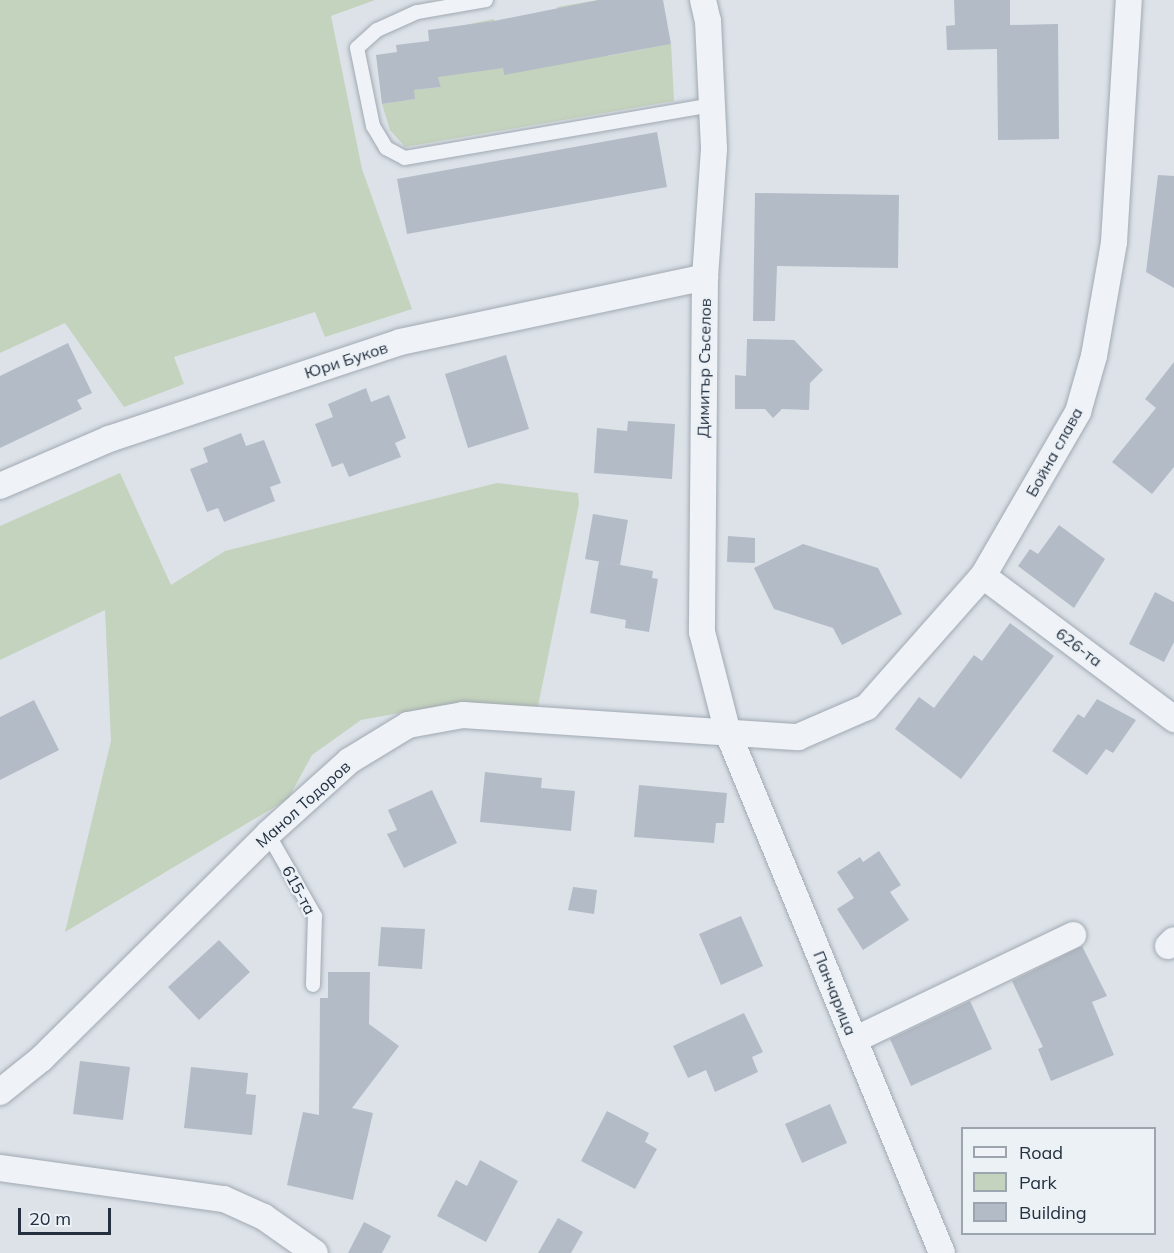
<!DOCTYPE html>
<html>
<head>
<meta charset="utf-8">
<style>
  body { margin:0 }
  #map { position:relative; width:1174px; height:1253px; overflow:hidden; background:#dce2e8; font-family:Mulish,sans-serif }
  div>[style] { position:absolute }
  .green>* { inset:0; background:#c4d3bd }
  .building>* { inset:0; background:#b3bbc6 }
  .roads { filter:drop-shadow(0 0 2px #a1a9b2) drop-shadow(0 0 2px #a1a9b2) }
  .lane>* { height:14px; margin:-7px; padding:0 7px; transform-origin:7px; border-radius:7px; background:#eff2f6 }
  .street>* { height:26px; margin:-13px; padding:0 13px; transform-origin:13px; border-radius:13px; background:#eff2f6 }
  span { translate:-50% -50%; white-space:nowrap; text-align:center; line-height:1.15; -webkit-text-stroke:4.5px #ecf1f6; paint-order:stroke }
  .street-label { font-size:16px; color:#243040 }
  .legend { position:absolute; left:961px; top:1127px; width:195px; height:108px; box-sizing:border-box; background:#ecf1f6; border:2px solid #9ca4ad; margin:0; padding:8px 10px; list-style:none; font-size:18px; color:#243040 }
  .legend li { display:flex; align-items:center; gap:12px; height:30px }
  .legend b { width:30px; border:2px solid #9ca4ad }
  .scale { position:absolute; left:18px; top:1208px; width:93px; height:27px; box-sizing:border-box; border:3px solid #243040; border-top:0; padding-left:8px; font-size:18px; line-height:21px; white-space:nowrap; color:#243040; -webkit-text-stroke:4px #ecf1f6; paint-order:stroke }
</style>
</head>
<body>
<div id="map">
  <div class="green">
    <div style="clip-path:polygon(0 0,375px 0,331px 16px,362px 169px,412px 309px,325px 337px,315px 312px,174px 357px,184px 384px,124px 407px,65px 323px,0 353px)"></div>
    <div style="clip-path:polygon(598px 0,608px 56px,671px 44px,674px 101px,405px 147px,390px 130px,382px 104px,414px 99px,414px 90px,441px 87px,438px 77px,455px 27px,494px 19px,504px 74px,567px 63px,557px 7px)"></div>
    <div style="clip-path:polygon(120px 473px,171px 585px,225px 551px,497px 483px,578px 493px,579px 504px,537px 711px,444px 705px,361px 720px,312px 755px,288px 799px,65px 932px,111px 741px,105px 610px,0 660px,0 526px)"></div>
  </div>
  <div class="building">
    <div style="clip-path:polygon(599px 0,663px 0,671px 44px,504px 75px,503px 68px,438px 77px,441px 87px,414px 90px,415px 99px,382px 104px,376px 55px,397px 52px,396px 45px,429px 41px,428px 30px,494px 21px)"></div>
    <div style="clip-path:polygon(954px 0,1010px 0,1010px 25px,1058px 24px,1059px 139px,998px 140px,997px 49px,947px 50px,946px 26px,955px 25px)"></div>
    <div style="clip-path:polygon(657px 132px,667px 187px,407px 234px,397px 179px)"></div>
    <div style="clip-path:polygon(1158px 175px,1174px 176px,1174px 288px,1146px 272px)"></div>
    <div style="clip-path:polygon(755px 193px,899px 195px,898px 268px,777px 266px,775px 321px,753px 321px)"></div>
    <div style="clip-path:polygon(747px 339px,794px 340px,823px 370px,810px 383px,809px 410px,782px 409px,773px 418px,765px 409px,735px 409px,735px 375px,746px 376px)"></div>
    <div style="clip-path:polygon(68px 343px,92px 393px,77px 400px,82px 409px,0 448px,0 376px)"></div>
    <div style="clip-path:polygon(506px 355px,529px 429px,468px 448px,445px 374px)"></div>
    <div style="clip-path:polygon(1174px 362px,1174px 467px,1152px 494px,1112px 462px,1156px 408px,1145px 399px)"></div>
    <div style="clip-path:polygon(366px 388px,371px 402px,389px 395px,406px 438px,395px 443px,401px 457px,349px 477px,343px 463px,332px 467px,315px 424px,333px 417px,328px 404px)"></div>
    <div style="clip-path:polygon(628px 421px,675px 424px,672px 479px,594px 473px,597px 428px,627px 431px)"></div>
    <div style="clip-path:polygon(241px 433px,246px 446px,264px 440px,281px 483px,270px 487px,275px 501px,224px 522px,218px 508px,207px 512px,190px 469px,208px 462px,203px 448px)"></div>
    <div style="clip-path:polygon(593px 514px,628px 520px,620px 565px,585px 559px)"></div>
    <div style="clip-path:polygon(1059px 525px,1105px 559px,1074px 608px,1018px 566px,1030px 549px,1038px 554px)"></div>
    <div style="clip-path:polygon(728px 536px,755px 538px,755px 563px,727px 562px)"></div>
    <div style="clip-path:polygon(803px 544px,878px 568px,902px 614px,842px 645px,833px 628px,774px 609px,754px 568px)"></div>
    <div style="clip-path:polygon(599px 561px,653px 571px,652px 578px,658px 579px,649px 632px,625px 628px,626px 620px,590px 613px)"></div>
    <div style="clip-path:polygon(1155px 592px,1174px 602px,1174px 642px,1164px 662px,1129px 644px)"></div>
    <div style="clip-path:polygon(1010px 623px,1054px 656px,961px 779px,895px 729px,919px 697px,934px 708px,974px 655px,982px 661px)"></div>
    <div style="clip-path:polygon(1097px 699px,1136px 720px,1113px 753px,1106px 749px,1087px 775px,1052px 751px,1078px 714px,1084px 718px)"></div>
    <div style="clip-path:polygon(34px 700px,59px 750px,0 780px,0 717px)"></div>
    <div style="clip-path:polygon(485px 772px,542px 778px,541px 788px,575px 791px,571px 831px,480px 822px)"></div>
    <div style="clip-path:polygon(639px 785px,727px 793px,724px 823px,716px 823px,714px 843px,634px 837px)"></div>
    <div style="clip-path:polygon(432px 790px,457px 843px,404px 868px,387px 834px,397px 830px,388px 810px)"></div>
    <div style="clip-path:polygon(879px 851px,901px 885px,890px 892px,909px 920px,863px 950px,837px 909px,854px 898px,837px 872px,860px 857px,863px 862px)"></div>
    <div style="clip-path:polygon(573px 887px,597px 890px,594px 914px,568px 910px)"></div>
    <div style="clip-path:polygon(741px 916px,763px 966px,721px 985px,699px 934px)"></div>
    <div style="clip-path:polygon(381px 927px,425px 929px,422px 969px,378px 966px)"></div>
    <div style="clip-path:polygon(219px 940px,250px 972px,199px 1020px,168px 987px)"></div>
    <div style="clip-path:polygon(1082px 946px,1107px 996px,1092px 1002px,1114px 1055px,1051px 1081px,1038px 1049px,1043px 1047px,1012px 981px)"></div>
    <div style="clip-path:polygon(328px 972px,370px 972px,369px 1024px,399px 1046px,352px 1108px,373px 1113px,353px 1200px,287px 1185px,303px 1112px,319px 1115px,320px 998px,328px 998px)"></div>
    <div style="clip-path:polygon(970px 1001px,992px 1049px,911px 1086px,890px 1039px)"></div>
    <div style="clip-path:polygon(744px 1013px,763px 1052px,752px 1057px,758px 1072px,715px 1092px,706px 1070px,688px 1078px,673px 1046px)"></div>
    <div style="clip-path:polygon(80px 1061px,130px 1067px,123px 1120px,73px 1114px)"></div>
    <div style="clip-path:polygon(191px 1067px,248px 1073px,246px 1094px,256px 1095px,252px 1135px,184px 1128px)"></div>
    <div style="clip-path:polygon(830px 1104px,847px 1143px,802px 1163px,785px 1124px)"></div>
    <div style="clip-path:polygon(607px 1111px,649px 1133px,645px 1142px,657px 1149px,635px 1189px,581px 1161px)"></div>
    <div style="clip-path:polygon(480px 1160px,518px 1181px,486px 1242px,437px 1216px,456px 1180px,467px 1186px)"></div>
    <div style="clip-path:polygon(558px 1218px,583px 1232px,571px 1253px,538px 1253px)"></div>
    <div style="clip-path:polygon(364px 1222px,391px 1236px,382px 1253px,348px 1253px)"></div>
  </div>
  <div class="roads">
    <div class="lane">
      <div style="left:486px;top:0;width:70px;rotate:170.1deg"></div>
      <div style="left:417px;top:12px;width:44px;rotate:155.8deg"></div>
      <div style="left:377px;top:30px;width:27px;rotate:138deg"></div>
      <div style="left:357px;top:48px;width:80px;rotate:78.4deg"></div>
      <div style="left:373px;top:126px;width:26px;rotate:59deg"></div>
      <div style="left:386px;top:148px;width:21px;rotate:28deg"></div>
      <div style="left:405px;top:158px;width:313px;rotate:-9.8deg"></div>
      <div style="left:268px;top:834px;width:95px;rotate:60.2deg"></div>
      <div style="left:315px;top:916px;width:69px;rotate:91.7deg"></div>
    </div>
    <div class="street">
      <div style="left:703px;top:0;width:22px;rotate:77deg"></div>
      <div style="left:708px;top:21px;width:128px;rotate:87.3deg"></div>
      <div style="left:714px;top:149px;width:128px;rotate:94deg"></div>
      <div style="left:705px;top:277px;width:355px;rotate:90.5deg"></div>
      <div style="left:702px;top:632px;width:104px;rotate:75.6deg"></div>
      <div style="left:728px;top:733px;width:562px;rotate:67.63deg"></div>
      <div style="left:0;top:486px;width:119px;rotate:-23.3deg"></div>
      <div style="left:109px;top:439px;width:307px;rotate:-18.4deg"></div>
      <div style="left:400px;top:342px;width:312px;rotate:-12deg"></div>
      <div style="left:983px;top:576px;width:239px;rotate:36.8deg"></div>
      <div style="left:1168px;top:946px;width:8px;rotate:-45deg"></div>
      <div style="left:854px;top:1040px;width:243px;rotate:-25.6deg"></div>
      <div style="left:0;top:1092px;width:53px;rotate:-38.8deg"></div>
      <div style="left:41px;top:1059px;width:320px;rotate:-44.7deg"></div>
      <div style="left:268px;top:834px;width:109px;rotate:-42deg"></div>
      <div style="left:349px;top:761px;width:69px;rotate:-31.4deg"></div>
      <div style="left:408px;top:725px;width:56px;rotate:-10.3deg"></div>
      <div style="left:463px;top:715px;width:336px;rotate:3.8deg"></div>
      <div style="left:798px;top:737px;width:75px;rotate:-23.5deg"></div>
      <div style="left:867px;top:707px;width:175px;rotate:-48.5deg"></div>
      <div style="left:983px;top:576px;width:190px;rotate:-59.9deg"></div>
      <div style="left:1078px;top:412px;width:58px;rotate:-74.1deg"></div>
      <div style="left:1094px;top:356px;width:116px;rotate:-80deg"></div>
      <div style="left:1114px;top:242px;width:242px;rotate:-86.5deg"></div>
      <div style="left:0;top:1168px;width:226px;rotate:7.9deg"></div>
      <div style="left:224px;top:1199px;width:44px;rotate:24.2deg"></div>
      <div style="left:264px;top:1217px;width:62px;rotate:35.2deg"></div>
    </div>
  </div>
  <div class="street-label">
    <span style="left:346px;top:360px;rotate:-18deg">Юри Буков</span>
    <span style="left:704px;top:368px;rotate:-89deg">Димитър Съселов</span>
    <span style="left:1054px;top:452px;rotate:-61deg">Бойна слава</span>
    <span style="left:1079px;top:647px;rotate:37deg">626-та</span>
    <span style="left:303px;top:804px;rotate:-42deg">Манол Тодоров</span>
    <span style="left:299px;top:890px;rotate:62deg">615-та</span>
    <span style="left:835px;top:993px;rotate:68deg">Панчарица</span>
  </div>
  <ul class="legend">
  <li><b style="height:8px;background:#eff2f6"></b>Road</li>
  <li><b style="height:16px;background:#c4d3bd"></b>Park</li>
  <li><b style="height:16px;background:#b3bbc6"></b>Building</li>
  </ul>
  <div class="scale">20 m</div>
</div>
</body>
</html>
